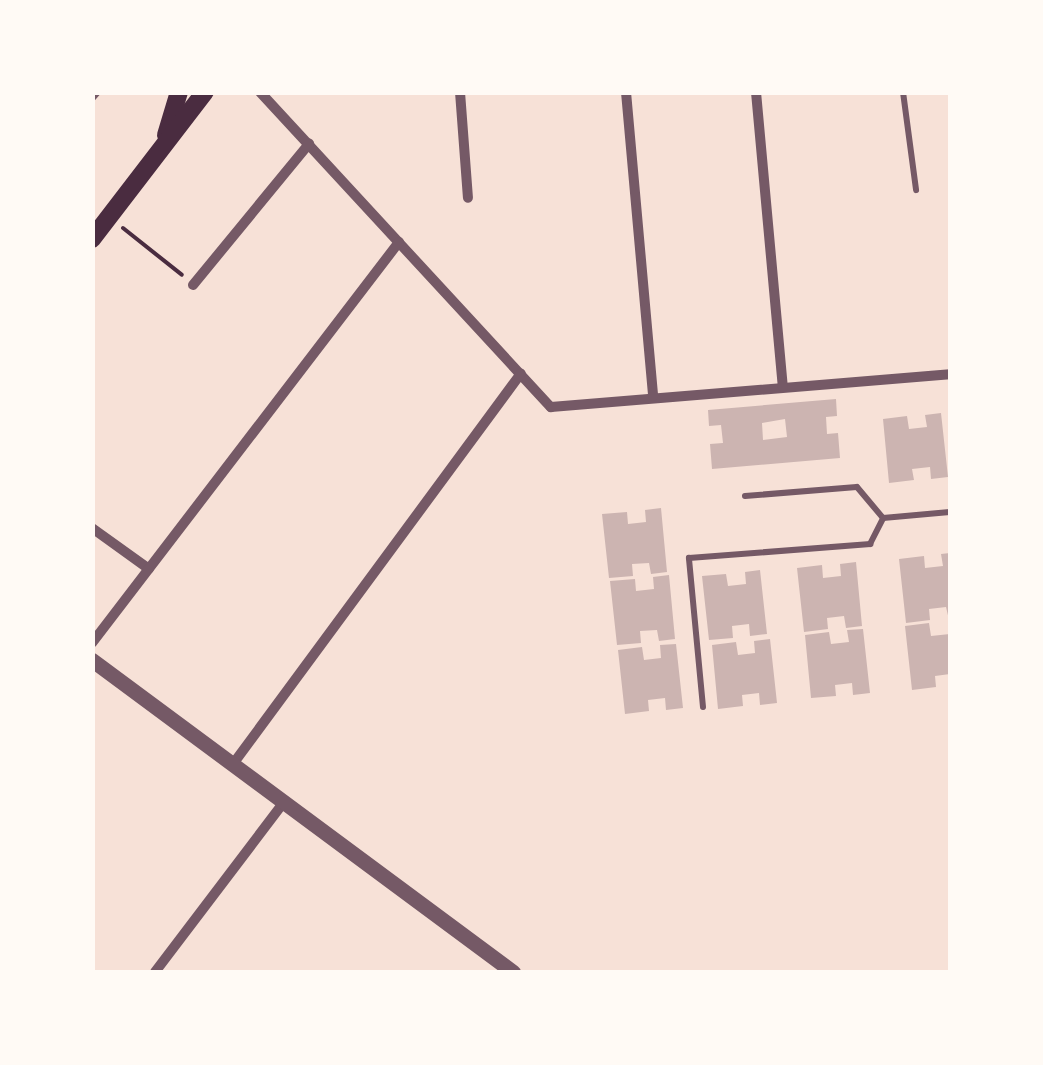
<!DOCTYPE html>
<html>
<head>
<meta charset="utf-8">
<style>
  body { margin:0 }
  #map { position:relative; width:1043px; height:1065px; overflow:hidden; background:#f7e1d7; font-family:"Fira Sans",sans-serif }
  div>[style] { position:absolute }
  .building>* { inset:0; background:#ccb4b1 }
  .path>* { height:4px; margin:-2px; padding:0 2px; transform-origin:2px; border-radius:2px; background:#4a2c40 }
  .service>* { height:6px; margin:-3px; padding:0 3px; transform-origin:3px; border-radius:3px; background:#755966 }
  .minor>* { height:10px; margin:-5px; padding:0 5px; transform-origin:5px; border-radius:5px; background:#755966 }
  .tertiary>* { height:15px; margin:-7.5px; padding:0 7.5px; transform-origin:7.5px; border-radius:7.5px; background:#755966 }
  .secondary>* { height:18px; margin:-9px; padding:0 9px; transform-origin:9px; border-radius:9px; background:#4a2c40 }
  span { translate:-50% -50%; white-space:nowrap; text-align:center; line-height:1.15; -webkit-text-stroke:9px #fffaf5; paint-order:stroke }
  .frame { position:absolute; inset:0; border:95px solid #fffaf5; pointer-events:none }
</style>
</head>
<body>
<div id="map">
  <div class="building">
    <div style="clip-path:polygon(evenodd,836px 399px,837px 416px,826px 417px,827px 434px,838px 433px,840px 458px,712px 469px,710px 444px,723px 443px,721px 425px,709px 426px,708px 410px,836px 399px,785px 419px,787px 437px,763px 440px,762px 423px,785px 419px)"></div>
    <div style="clip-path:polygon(941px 413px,948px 477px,931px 479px,930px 467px,912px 469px,914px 480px,889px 483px,883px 419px,907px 416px,909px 429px,927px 427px,925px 415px)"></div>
    <div style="clip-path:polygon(661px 508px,667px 572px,651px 574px,649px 563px,632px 564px,633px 576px,609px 578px,602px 514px,627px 512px,628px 524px,646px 522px,645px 510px)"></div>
    <div style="clip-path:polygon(950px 553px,950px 624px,946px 607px,929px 609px,930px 620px,906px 623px,899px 559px,924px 556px,925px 568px,943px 566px,941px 554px)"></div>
    <div style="clip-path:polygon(856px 562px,862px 626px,846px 628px,844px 616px,827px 618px,828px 629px,804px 632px,797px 568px,822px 565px,823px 578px,841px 576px,840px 564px)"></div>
    <div style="clip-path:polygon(760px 570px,767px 634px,750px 636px,749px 624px,732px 626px,733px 638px,709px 640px,702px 576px,726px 574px,728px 586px,746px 584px,745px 572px)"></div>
    <div style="clip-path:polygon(669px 575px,675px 639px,659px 641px,657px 630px,640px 631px,641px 643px,617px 645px,610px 581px,635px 579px,636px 591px,654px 589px,653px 577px)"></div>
    <div style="clip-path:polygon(929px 623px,931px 636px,950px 634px,950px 674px,935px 676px,936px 687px,912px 690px,905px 626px)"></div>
    <div style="clip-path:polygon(863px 629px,870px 693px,853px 695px,852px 683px,835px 685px,836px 696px,811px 698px,805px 635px,829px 632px,831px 644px,849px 642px,847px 630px)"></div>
    <div style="clip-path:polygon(770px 639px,777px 703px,760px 705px,759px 693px,742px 695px,743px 706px,718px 709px,712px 645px,736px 642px,738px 655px,755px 653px,754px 641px)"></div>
    <div style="clip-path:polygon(676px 644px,683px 708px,666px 710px,665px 698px,648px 700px,649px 711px,625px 714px,618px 650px,642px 647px,644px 660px,661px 658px,660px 645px)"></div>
  </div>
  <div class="path">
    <div style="left:123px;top:228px;width:75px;rotate:38.5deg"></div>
  </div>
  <div class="service">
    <div style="left:903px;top:92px;width:99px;rotate:82.4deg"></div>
    <div style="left:92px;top:99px;width:9px;rotate:-49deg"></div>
    <div style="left:745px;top:496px;width:112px;rotate:-4.6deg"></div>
    <div style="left:857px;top:487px;width:40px;rotate:50deg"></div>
    <div style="left:883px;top:518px;width:67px;rotate:-5.1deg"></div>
    <div style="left:703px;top:707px;width:150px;rotate:-95.4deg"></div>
    <div style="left:689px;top:558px;width:182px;rotate:-4.4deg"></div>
    <div style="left:870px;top:544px;width:29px;rotate:-63deg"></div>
  </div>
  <div class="minor">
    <div style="left:260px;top:92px;width:429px;rotate:47.3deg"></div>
    <div style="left:551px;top:407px;width:400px;rotate:-4.7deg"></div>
    <div style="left:460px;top:92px;width:106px;rotate:85.7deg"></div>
    <div style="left:626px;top:92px;width:305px;rotate:84.9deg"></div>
    <div style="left:756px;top:92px;width:296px;rotate:84.8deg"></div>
    <div style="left:193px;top:285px;width:183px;rotate:-50.6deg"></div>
    <div style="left:92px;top:528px;width:70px;rotate:35.7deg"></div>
    <div style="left:92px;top:643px;width:505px;rotate:-52.56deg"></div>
    <div style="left:233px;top:764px;width:485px;rotate:-53.6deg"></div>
    <div style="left:155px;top:972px;width:213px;rotate:-52.8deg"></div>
  </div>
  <div class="tertiary">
    <div style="left:92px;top:660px;width:524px;rotate:36.54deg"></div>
  </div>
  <div class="secondary">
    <div style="left:166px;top:135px;width:45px;rotate:-73.2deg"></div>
    <div style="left:92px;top:239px;width:185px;rotate:-52.5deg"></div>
  </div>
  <div class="frame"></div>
</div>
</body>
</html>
